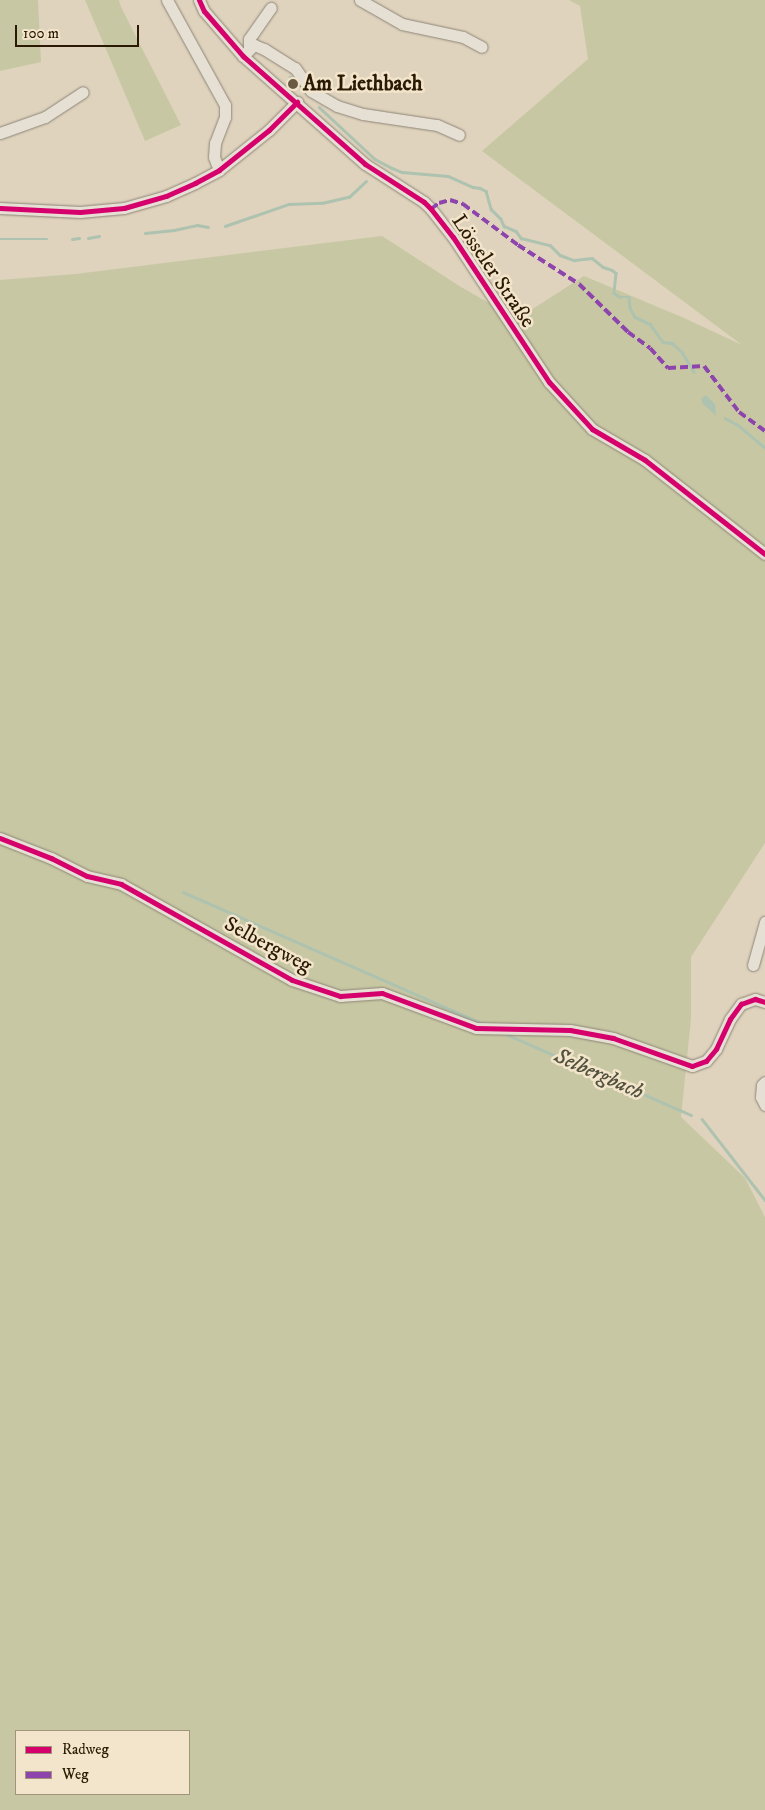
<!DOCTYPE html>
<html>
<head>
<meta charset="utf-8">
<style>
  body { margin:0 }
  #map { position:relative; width:765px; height:1810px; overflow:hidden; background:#dfd3bd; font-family:"IM FELL DW Pica",serif }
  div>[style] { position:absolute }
  .green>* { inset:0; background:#c7c8a3 }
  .water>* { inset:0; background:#aec2b0 }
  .stream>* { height:2.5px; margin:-1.25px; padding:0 1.25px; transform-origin:1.25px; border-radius:1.25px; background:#aec2b0 }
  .roads { filter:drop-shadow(0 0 1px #8e8577) drop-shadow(0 0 1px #8e8577) }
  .minor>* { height:11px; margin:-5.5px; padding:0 5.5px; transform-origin:5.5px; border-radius:5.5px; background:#e5dfd4 }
  .quiet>* { height:4px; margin-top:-2px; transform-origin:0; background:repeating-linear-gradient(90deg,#8e44ad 0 8px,transparent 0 12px) }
  .cycleway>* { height:5px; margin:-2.5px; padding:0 2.5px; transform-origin:2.5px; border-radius:2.5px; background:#d6006c }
  .dots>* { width:14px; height:14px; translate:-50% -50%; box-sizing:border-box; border:2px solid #f3e5cb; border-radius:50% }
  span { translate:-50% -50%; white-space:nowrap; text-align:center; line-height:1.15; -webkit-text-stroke:5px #f3e5cb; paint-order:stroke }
  .poi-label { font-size:21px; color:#2a1903; font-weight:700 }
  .left { translate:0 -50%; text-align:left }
  .street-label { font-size:21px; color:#2a1903 }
  .water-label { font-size:22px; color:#51513d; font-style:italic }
  .legend { position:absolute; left:15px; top:1730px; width:175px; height:65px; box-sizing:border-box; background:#f3e5cb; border:1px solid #a3937b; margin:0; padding:6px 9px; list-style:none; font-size:15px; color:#2a1903 }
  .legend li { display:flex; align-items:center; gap:10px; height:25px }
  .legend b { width:25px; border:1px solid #a3937b }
  .scale { position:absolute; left:15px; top:25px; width:124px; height:22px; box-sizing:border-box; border:2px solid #2a1903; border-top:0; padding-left:6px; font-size:15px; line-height:18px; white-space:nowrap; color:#2a1903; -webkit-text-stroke:4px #f3e5cb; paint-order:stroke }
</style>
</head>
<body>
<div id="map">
  <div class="green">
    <div style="clip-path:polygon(0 0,38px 0,41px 62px,0 71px)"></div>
    <div style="clip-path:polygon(85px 0,119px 0,121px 7px,181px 125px,145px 141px)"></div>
    <div style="clip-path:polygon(evenodd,569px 0,765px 0,765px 843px,691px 957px,691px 1019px,681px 1117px,745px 1178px,765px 1217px,765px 1810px,0 1810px,0 280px,75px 274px,382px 236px,461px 287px,517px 319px,584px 276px,684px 318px,742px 345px,482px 151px,588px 59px,580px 6px,569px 0,16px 1731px,189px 1731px,189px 1794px,16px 1794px,16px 1731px)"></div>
  </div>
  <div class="water">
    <div style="clip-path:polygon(706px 395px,715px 404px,716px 416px,703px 404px,701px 399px)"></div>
  </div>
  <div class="stream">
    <div style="left:290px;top:77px;width:13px;rotate:39deg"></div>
    <div style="left:319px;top:107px;width:76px;rotate:42.9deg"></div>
    <div style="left:375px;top:159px;width:19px;rotate:28deg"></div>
    <div style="left:392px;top:168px;width:11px;rotate:22deg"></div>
    <div style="left:402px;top:172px;width:46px;rotate:5deg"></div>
    <div style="left:448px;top:176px;width:27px;rotate:24deg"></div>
    <div style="left:473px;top:187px;width:7px;rotate:8deg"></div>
    <div style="left:480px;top:188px;width:7px;rotate:27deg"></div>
    <div style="left:486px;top:191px;width:19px;rotate:74deg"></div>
    <div style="left:491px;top:209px;width:14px;rotate:45deg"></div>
    <div style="left:501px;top:219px;width:8px;rotate:67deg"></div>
    <div style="left:504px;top:226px;width:13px;rotate:23deg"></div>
    <div style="left:516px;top:231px;width:9px;rotate:54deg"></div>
    <div style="left:521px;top:238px;width:30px;rotate:14deg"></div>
    <div style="left:550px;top:245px;width:14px;rotate:45deg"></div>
    <div style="left:560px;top:255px;width:15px;rotate:20deg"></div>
    <div style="left:574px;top:260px;width:18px;rotate:-6deg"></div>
    <div style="left:592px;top:258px;width:14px;rotate:39deg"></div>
    <div style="left:603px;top:267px;width:9px;rotate:18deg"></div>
    <div style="left:612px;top:270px;width:5px;rotate:37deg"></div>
    <div style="left:616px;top:273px;width:20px;rotate:96deg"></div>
    <div style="left:614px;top:293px;width:7px;rotate:34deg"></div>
    <div style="left:620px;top:297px;width:9px"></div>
    <div style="left:629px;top:297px;width:11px;rotate:85deg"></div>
    <div style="left:630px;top:308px;width:10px;rotate:61deg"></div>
    <div style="left:635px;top:317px;width:17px;rotate:25deg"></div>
    <div style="left:650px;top:324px;width:22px;rotate:54deg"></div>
    <div style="left:663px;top:342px;width:9px;rotate:6deg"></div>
    <div style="left:672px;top:343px;width:13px;rotate:42deg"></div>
    <div style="left:682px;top:352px;width:23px;rotate:59deg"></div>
    <div style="left:225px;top:226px;width:68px;rotate:-19deg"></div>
    <div style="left:289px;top:204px;width:33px;rotate:-2deg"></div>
    <div style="left:322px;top:203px;width:28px;rotate:-13deg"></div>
    <div style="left:349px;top:197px;width:23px;rotate:-43deg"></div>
    <div style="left:145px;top:233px;width:29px;rotate:-6deg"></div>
    <div style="left:174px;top:230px;width:24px;rotate:-12deg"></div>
    <div style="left:197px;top:225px;width:11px;rotate:10deg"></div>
    <div style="left:88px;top:238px;width:11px;rotate:-10deg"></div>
    <div style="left:0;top:239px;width:47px"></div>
    <div style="left:72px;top:239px;width:7px;rotate:-8deg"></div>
    <div style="left:725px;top:418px;width:15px;rotate:28deg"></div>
    <div style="left:738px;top:425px;width:35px;rotate:40deg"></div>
    <div style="left:183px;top:892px;width:326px;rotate:23.7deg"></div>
    <div style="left:506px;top:1034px;width:202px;rotate:23.6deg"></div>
    <div style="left:702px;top:1119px;width:103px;rotate:52.1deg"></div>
  </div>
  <div class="roads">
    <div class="minor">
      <div style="left:167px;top:0;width:120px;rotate:61.1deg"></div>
      <div style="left:225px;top:105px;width:12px;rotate:90deg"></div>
      <div style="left:225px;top:117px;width:28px;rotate:111deg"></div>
      <div style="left:215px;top:143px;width:14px;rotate:94deg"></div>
      <div style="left:214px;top:157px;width:14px;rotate:69deg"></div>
      <div style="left:199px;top:0;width:12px;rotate:66deg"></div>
      <div style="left:204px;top:11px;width:60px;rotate:49.1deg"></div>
      <div style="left:243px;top:56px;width:163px;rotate:41.5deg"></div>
      <div style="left:365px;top:164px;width:70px;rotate:32.8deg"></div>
      <div style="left:424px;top:202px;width:10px;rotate:45deg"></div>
      <div style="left:431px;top:209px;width:36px;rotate:52deg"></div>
      <div style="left:453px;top:237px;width:174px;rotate:56.5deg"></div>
      <div style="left:549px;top:382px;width:64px;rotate:47.5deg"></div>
      <div style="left:592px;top:429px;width:61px;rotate:30.3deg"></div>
      <div style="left:645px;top:460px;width:152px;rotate:38.1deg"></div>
      <div style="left:360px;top:0;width:48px;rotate:29.7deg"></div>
      <div style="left:402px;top:24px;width:62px;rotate:12deg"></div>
      <div style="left:463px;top:37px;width:21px;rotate:28deg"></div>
      <div style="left:249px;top:48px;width:9px;rotate:-90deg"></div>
      <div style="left:249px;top:39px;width:38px;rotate:-55deg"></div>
      <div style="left:243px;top:56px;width:16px;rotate:-45deg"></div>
      <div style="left:254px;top:45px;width:11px;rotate:22deg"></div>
      <div style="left:264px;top:49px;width:36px;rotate:32deg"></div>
      <div style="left:295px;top:68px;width:28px;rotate:55deg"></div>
      <div style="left:311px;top:91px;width:30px;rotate:30deg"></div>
      <div style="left:337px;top:106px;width:27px;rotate:17deg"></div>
      <div style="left:363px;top:114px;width:75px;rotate:8.5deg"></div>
      <div style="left:437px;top:125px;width:24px;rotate:24deg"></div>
      <div style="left:0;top:133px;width:48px;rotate:-19.6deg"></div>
      <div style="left:45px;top:117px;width:45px;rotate:-33.3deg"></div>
      <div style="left:0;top:208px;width:80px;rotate:2.9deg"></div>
      <div style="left:80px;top:212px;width:44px;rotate:-5.2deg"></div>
      <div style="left:124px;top:208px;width:44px;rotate:-15.9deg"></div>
      <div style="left:166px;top:196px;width:32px;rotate:-24deg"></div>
      <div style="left:195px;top:183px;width:27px;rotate:-28deg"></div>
      <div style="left:219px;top:170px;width:64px;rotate:-38.7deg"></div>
      <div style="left:269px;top:130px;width:40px;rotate:-45deg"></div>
      <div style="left:0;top:838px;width:55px;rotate:21.4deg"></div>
      <div style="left:51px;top:858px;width:40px;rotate:26.6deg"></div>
      <div style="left:87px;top:876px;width:35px;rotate:13deg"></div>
      <div style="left:121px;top:884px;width:196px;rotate:29.3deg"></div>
      <div style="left:292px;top:980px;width:51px;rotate:18.4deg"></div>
      <div style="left:340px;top:996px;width:42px;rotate:-4.1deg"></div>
      <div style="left:382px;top:993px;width:100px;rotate:20.4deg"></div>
      <div style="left:476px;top:1028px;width:94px;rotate:1.2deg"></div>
      <div style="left:570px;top:1030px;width:44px;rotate:10.5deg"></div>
      <div style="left:613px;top:1038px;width:84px;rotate:19.5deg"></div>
      <div style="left:692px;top:1066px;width:15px;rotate:-20deg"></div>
      <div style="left:706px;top:1061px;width:16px;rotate:-50deg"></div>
      <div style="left:716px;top:1049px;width:33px;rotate:-65deg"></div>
      <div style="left:730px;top:1019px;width:19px;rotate:-54deg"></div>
      <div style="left:741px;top:1004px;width:15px;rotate:-20deg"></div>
      <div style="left:755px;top:999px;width:10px;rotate:17deg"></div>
      <div style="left:753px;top:965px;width:45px;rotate:-74.4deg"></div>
      <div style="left:765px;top:1082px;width:4px;rotate:135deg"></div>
      <div style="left:762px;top:1085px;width:12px;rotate:95deg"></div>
      <div style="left:761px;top:1097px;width:9px;rotate:63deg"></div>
    </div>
  </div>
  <div class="quiet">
    <div style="left:431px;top:209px;width:10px;rotate:-37deg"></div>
    <div style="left:439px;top:203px;width:11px;rotate:-15deg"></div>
    <div style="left:450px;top:200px;width:14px;rotate:17deg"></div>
    <div style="left:463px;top:204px;width:69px;rotate:36.7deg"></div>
    <div style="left:518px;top:245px;width:72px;rotate:32.6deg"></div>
    <div style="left:579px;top:284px;width:69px;rotate:44.4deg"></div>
    <div style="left:628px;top:332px;width:27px;rotate:36deg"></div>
    <div style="left:650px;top:348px;width:27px;rotate:48deg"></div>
    <div style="left:668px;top:368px;width:36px;rotate:-3deg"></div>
    <div style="left:704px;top:366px;width:58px;rotate:52.7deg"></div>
    <div style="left:739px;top:412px;width:32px;rotate:36deg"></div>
  </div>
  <div class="cycleway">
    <div style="left:199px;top:0;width:12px;rotate:66deg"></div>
    <div style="left:204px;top:11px;width:60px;rotate:49.1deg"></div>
    <div style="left:243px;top:56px;width:163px;rotate:41.5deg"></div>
    <div style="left:365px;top:164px;width:70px;rotate:32.8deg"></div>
    <div style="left:424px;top:202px;width:10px;rotate:45deg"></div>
    <div style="left:431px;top:209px;width:36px;rotate:52deg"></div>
    <div style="left:453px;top:237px;width:174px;rotate:56.5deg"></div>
    <div style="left:549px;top:382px;width:64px;rotate:47.5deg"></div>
    <div style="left:592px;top:429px;width:61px;rotate:30.3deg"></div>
    <div style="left:645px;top:460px;width:152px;rotate:38.1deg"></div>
    <div style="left:0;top:208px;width:80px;rotate:2.9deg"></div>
    <div style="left:80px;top:212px;width:44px;rotate:-5.2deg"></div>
    <div style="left:124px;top:208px;width:44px;rotate:-15.9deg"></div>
    <div style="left:166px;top:196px;width:32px;rotate:-24deg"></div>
    <div style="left:195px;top:183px;width:27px;rotate:-28deg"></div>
    <div style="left:219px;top:170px;width:64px;rotate:-38.7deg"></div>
    <div style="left:269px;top:130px;width:40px;rotate:-45deg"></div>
    <div style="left:0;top:838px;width:55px;rotate:21.4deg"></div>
    <div style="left:51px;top:858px;width:40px;rotate:26.6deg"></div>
    <div style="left:87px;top:876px;width:35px;rotate:13deg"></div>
    <div style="left:121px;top:884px;width:196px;rotate:29.3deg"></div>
    <div style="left:292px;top:980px;width:51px;rotate:18.4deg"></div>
    <div style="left:340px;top:996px;width:42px;rotate:-4.1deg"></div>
    <div style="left:382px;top:993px;width:100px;rotate:20.4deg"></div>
    <div style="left:476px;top:1028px;width:94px;rotate:1.2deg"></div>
    <div style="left:570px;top:1030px;width:44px;rotate:10.5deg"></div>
    <div style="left:613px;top:1038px;width:84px;rotate:19.5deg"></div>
    <div style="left:692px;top:1066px;width:15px;rotate:-20deg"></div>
    <div style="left:706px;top:1061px;width:16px;rotate:-50deg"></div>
    <div style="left:716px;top:1049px;width:33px;rotate:-65deg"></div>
    <div style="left:730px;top:1019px;width:19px;rotate:-54deg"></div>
    <div style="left:741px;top:1004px;width:15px;rotate:-20deg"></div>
    <div style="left:755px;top:999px;width:10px;rotate:17deg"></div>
  </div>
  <div class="dots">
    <div style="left:293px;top:84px;background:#695a44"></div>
  </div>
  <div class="poi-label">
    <span class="left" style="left:303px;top:84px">Am Liethbach</span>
  </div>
  <div class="street-label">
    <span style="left:493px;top:271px;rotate:56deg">Lösseler Straße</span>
    <span style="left:268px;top:945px;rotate:28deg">Selbergweg</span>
  </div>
  <div class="water-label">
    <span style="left:599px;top:1074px;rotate:24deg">Selbergbach</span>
  </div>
  <ul class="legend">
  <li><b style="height:6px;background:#d6006c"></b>Radweg</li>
  <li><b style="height:6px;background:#8e44ad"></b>Weg</li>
  </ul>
  <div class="scale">100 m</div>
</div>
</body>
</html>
